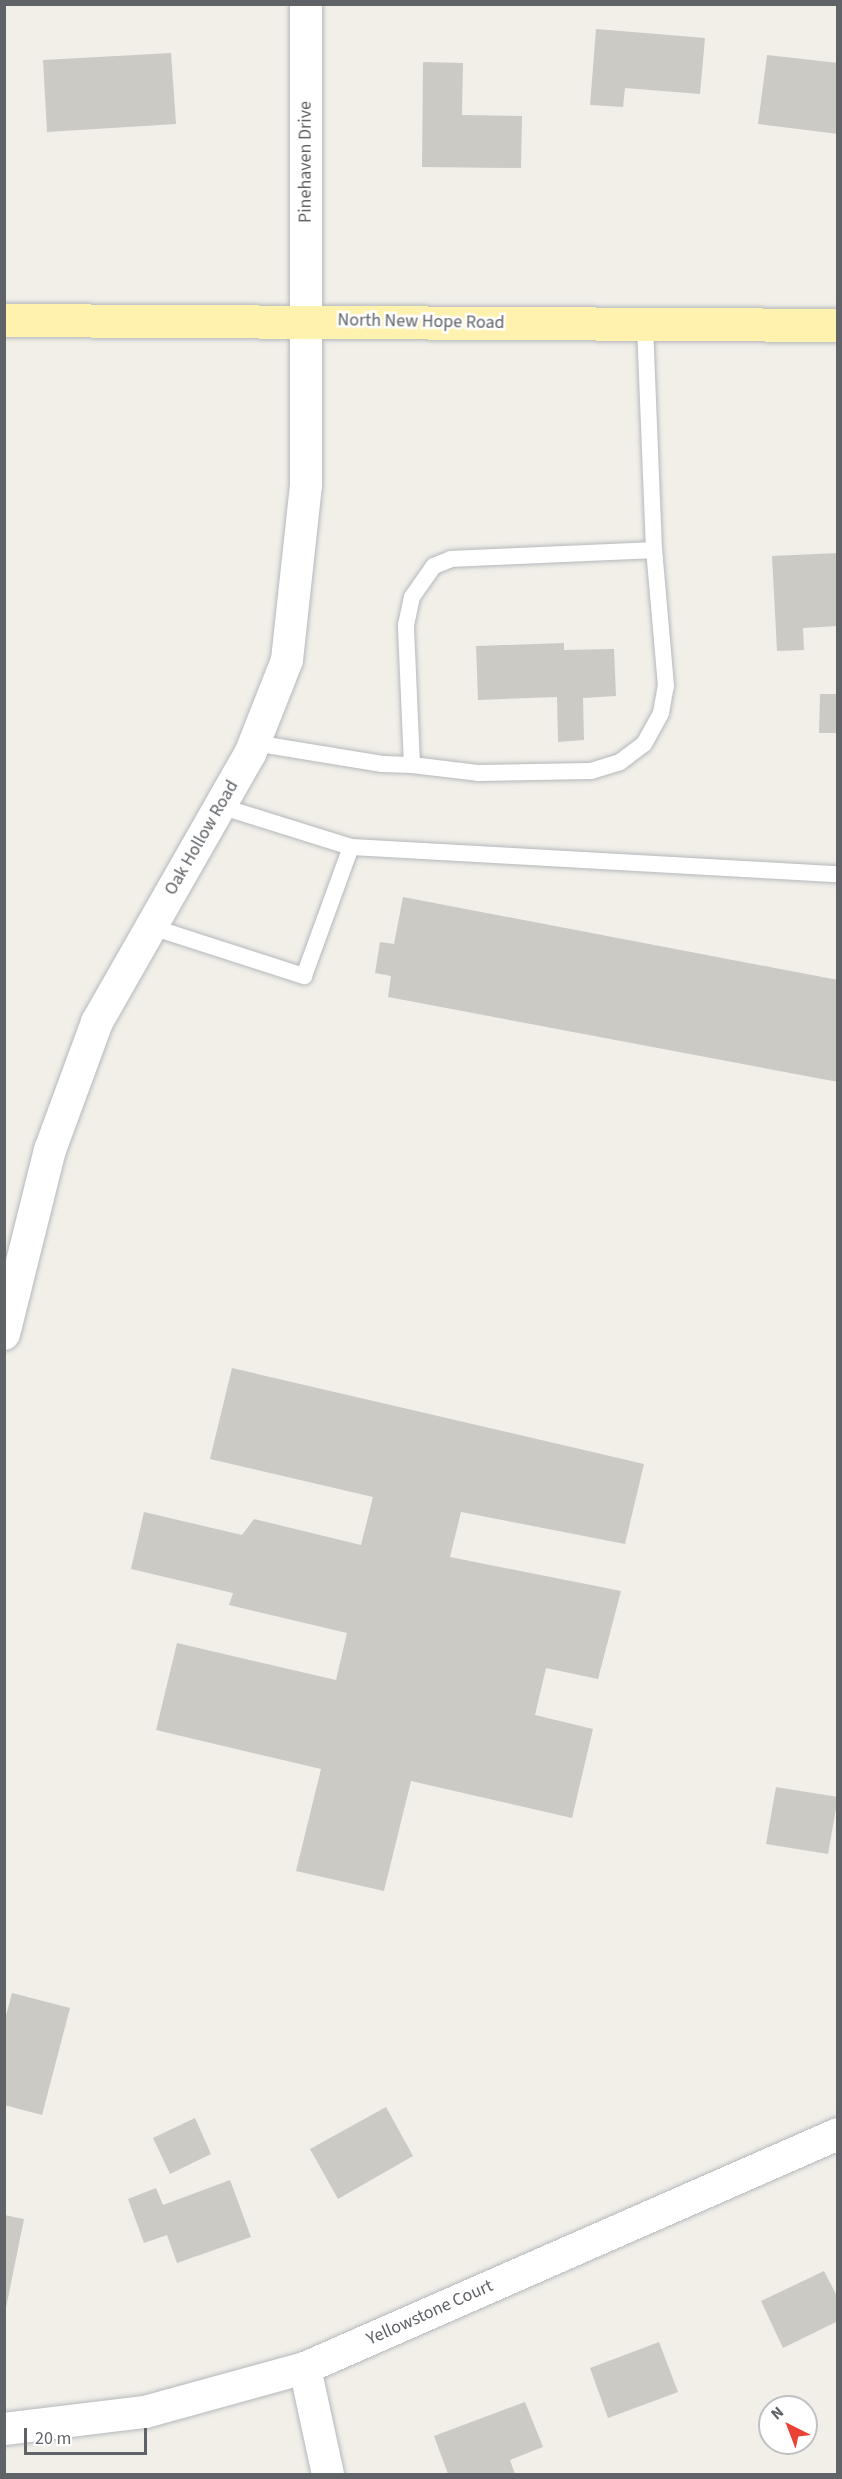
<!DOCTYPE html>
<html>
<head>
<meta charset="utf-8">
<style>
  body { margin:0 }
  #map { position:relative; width:842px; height:2479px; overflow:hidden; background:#f1efe8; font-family:"Source Sans 3",sans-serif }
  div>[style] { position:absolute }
  .building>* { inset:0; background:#cccac5 }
  .roads { filter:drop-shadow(0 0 2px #b5b8bc) drop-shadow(0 0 2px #b5b8bc) }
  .lane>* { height:16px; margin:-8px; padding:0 8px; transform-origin:8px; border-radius:8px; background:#fff }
  .street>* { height:32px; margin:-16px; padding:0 16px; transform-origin:16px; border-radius:16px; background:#fff }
  .primary>* { height:33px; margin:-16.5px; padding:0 16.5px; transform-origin:16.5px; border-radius:16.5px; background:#fff2af }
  span { translate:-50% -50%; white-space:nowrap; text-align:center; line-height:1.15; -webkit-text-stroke:5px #fff; paint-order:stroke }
  .street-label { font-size:18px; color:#5f6368 }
  .frame { position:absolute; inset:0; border:6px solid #5f6368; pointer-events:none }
  .north { position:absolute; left:758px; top:2395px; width:60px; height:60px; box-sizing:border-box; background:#fff; border:2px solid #bfc1c3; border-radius:50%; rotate:318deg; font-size:16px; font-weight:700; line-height:24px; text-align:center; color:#5f6368 }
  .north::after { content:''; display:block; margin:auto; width:21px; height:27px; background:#ea4335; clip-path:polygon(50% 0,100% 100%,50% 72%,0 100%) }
  .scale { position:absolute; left:24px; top:2428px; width:123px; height:27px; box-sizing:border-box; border:3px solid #5f6368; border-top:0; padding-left:8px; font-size:18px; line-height:21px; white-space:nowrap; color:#5f6368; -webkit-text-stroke:4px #fff; paint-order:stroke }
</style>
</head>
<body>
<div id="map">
  <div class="building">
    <div style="clip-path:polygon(596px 29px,705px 38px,700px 94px,625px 88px,623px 107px,590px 105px)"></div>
    <div style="clip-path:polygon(171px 53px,176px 124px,47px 132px,43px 60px)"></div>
    <div style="clip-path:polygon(767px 55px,838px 63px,838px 134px,758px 124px)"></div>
    <div style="clip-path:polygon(423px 62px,463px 63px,462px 115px,522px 116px,521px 168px,422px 167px)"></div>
    <div style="clip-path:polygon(838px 553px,838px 626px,803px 628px,804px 650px,777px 651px,772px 556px)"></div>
    <div style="clip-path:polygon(564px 643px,564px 650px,614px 649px,616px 696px,583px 698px,584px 740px,558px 742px,557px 697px,478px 700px,476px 646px)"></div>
    <div style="clip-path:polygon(820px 694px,838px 694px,838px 733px,819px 733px)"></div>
    <div style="clip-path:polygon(403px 897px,838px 980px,838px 1082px,388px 997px,391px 976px,375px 973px,380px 942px,394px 944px)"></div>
    <div style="clip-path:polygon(232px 1368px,644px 1464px,625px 1544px,461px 1512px,450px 1557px,621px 1591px,598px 1679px,546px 1668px,535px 1715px,593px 1729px,572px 1818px,411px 1781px,384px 1891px,296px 1871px,321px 1769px,156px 1730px,177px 1643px,336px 1680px,347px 1633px,229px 1605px,233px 1593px,131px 1569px,144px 1512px,242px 1535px,254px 1519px,361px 1545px,373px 1497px,210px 1459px)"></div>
    <div style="clip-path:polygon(776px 1787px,838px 1797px,828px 1854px,766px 1844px)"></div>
    <div style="clip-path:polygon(12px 1993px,70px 2008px,42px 2115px,4px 2105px,4px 2023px)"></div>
    <div style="clip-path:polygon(386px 2107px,413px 2156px,338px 2199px,310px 2149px)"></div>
    <div style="clip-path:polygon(195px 2118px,211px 2154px,170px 2174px,153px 2138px)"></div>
    <div style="clip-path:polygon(230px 2180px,251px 2237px,177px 2263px,167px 2235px,144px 2243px,128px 2199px,156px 2188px,163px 2205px)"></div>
    <div style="clip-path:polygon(4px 2215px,24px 2219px,6px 2308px,4px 2308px)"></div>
    <div style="clip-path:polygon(824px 2271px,838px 2298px,838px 2321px,783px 2348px,761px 2301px)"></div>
    <div style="clip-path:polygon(659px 2342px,678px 2392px,608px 2418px,590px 2368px)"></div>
    <div style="clip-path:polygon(525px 2402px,543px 2447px,510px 2460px,515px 2474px,448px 2474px,434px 2436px)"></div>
  </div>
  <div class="roads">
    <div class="lane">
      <div style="left:254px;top:743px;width:130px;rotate:9.3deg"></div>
      <div style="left:382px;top:764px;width:30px;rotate:2deg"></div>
      <div style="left:412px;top:765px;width:140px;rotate:-92.5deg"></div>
      <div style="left:406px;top:625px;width:29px;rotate:-78deg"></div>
      <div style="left:412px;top:597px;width:38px;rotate:-55deg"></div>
      <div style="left:434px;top:566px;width:18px;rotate:-22deg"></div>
      <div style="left:451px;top:559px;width:203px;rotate:-2.5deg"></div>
      <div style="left:654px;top:550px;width:225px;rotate:-92.3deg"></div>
      <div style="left:412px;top:765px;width:66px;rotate:6.9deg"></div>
      <div style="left:478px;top:773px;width:113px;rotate:-1deg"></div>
      <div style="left:591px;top:771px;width:30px;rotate:-17deg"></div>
      <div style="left:620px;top:762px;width:30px;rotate:-37deg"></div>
      <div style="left:644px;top:744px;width:35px;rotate:-61deg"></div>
      <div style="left:661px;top:713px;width:27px;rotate:-80deg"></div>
      <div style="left:666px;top:686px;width:137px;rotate:-95deg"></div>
      <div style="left:351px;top:847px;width:488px;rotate:3.2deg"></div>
      <div style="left:152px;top:927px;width:160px;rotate:17.9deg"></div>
      <div style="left:304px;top:976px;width:137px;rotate:-70deg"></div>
      <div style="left:351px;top:847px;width:137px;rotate:-162.6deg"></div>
    </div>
    <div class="street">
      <div style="left:4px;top:1334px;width:190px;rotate:-76deg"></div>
      <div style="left:50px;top:1150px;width:136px;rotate:-69.8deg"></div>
      <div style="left:97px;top:1022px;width:309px;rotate:-60.3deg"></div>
      <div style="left:250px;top:754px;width:101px;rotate:-68.5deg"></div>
      <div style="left:287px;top:660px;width:176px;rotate:-83.8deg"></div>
      <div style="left:306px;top:485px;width:481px;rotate:-90deg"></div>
      <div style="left:305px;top:2368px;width:108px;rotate:77.8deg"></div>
      <div style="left:4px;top:2429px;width:142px;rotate:-6.9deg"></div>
      <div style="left:145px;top:2412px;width:166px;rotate:-15.4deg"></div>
      <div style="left:305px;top:2368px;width:582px;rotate:-23.7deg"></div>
    </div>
    <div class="primary">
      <div style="left:4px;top:320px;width:834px;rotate:0.34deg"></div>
    </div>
  </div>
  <div class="street-label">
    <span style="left:306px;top:162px;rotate:-90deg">Pinehaven Drive</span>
    <span style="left:421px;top:322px;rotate:1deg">North New Hope Road</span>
    <span style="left:202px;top:838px;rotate:-60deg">Oak Hollow Road</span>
    <span style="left:430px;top:2313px;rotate:-24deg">Yellowstone Court</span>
  </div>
  <div class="frame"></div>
  <div class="north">N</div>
  <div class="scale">20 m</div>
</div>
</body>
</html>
